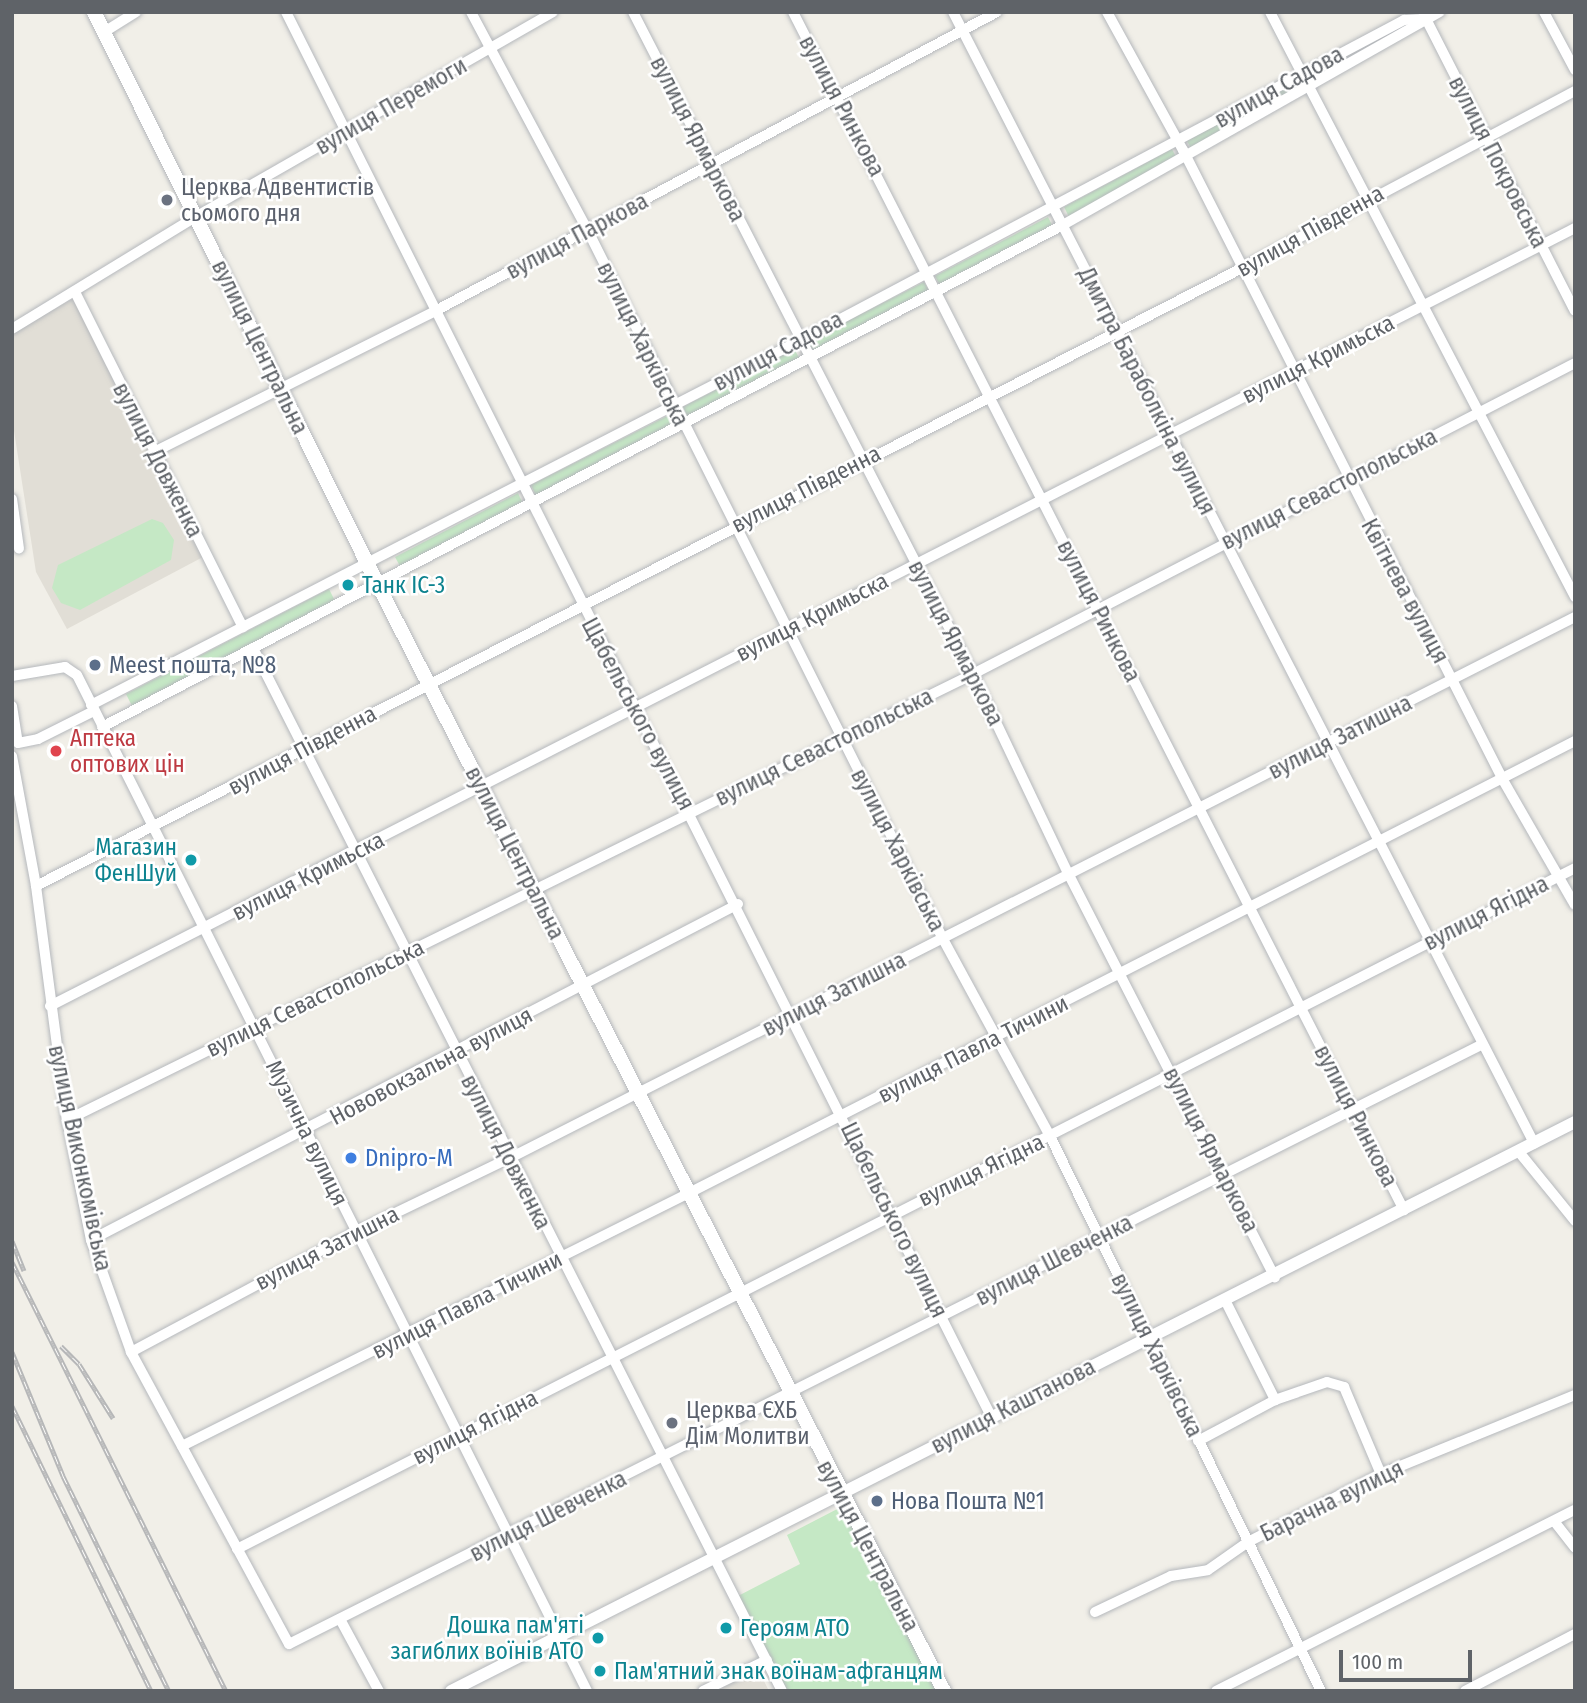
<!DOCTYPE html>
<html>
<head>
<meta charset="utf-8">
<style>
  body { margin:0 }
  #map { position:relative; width:1587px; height:1703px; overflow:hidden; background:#f1efe8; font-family:"Fira Sans Condensed",sans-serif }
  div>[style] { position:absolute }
  .education>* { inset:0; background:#e1ded6 }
  .green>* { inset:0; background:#c5e8c5 }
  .roads { filter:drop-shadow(0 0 2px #b5b8bc) drop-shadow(0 0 2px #b5b8bc) }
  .minor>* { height:10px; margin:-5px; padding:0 5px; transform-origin:5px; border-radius:5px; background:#fff }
  .tertiary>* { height:12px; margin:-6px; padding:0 6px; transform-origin:6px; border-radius:6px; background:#fff }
  .secondary>* { height:14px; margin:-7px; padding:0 7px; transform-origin:7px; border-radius:7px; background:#fff }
  .rail>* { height:5px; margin-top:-2.5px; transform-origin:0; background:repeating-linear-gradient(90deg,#fff 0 8px,#b6b7b8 0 16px); box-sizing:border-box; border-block:2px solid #b6b7b8 }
  .dots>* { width:19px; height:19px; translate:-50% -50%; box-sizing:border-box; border:4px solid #fff; border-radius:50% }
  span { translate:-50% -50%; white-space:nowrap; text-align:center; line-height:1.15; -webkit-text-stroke:5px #fff; paint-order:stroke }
  .street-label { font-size:23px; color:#5f6368 }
  .worship-label { font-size:23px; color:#5b616d }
  .left { translate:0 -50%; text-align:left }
  .culture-label { font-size:23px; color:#0d838f }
  .right { translate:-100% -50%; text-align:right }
  .service-label { font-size:23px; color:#4e5e75 }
  .health-label { font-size:23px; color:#be3a42 }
  .shop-label { font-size:23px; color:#366cbe }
  .frame { position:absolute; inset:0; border:14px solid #5f6368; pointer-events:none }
  .scale { position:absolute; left:1339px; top:1650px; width:133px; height:32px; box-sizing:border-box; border:4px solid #5f6368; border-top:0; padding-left:9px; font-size:21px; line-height:24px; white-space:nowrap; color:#5f6368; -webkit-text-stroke:5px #fff; paint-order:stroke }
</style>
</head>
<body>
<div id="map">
  <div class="education">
    <div style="clip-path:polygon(74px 298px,203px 557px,67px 629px,36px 572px,12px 418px,12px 333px)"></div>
    <div style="clip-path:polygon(758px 1669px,769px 1691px,716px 1691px)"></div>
  </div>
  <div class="green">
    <div style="clip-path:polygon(1298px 80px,1303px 89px,1192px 150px,1187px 141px)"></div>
    <div style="clip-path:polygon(1172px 149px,1177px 159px,1069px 217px,1064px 207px)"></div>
    <div style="clip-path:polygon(1048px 217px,1053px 227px,940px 286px,935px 276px)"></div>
    <div style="clip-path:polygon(924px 282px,929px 291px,813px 351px,808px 341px)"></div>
    <div style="clip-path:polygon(794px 349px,800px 359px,686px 419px,681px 408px)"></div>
    <div style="clip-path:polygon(669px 415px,674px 426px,536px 496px,531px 485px)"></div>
    <div style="clip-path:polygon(518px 493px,523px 504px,401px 568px,395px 557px)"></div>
    <div style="clip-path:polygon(152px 519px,163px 523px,174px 540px,171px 560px,80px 610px,61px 603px,52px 588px,58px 565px)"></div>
    <div style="clip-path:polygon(329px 589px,336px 603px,132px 706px,126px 694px)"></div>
    <div style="clip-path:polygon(843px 1506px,939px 1691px,786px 1691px,738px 1596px,800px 1564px,787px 1535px)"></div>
  </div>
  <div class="roads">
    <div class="minor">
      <div style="left:286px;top:12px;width:1571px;rotate:63.34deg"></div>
      <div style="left:471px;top:12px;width:248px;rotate:61.9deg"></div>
      <div style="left:588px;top:231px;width:792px;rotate:63.37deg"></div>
      <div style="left:943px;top:939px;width:224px;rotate:61.5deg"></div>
      <div style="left:1050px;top:1136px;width:618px;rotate:63.97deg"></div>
      <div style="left:633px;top:12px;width:744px;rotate:62.82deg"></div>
      <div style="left:973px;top:674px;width:223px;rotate:64.5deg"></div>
      <div style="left:1069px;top:875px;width:452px;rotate:62.9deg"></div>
      <div style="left:793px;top:12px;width:1345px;rotate:62.98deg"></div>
      <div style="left:953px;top:12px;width:1272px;rotate:62.81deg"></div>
      <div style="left:1107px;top:12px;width:158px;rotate:61.2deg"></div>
      <div style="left:1183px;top:150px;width:707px;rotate:63.07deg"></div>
      <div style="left:1503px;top:780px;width:144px;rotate:60.1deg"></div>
      <div style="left:1270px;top:12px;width:660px;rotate:62.46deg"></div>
      <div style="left:1544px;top:12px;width:66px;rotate:61.9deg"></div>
      <div style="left:1424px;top:15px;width:332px;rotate:63deg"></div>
      <div style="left:104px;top:32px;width:38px;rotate:-32deg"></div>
      <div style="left:75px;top:292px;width:375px;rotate:63.4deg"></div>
      <div style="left:12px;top:329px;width:217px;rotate:-31.4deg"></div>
      <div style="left:197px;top:216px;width:410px;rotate:-29.8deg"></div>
      <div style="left:154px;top:452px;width:317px;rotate:-26.6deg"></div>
      <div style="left:437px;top:310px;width:634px;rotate:-28.02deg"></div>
      <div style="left:12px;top:499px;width:50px;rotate:82deg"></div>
      <div style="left:253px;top:648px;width:1169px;rotate:63.11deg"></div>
      <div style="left:12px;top:676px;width:54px;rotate:-9.6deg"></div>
      <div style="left:65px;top:667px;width:14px;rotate:34deg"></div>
      <div style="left:77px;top:675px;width:1137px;rotate:63.34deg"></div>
      <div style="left:91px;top:705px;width:798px;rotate:-27.21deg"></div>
      <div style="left:801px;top:340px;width:683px;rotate:-27.95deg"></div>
      <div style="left:1404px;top:20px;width:22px;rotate:-3deg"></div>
      <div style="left:12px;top:706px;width:37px;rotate:81deg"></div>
      <div style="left:102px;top:727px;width:1084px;rotate:-27.58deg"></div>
      <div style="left:1063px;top:225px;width:433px;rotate:-29.5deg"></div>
      <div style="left:18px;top:743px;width:20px;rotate:-11deg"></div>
      <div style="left:38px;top:739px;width:63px;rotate:-26.6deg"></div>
      <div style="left:12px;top:756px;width:132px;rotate:79.5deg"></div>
      <div style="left:36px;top:886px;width:236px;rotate:82.5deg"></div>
      <div style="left:67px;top:1120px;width:122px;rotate:78.7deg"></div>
      <div style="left:91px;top:1240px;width:119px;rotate:70.3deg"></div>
      <div style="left:131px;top:1352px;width:332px;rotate:61.6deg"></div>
      <div style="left:289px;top:1644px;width:1334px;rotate:-26.68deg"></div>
      <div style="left:36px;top:886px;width:1355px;rotate:-27.13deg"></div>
      <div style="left:1242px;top:268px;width:377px;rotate:-28deg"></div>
      <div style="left:50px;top:1006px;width:1712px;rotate:-27.03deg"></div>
      <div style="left:67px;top:1120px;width:1010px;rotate:-26.21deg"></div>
      <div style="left:973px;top:674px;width:678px;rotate:-27.32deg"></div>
      <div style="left:1519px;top:1152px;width:89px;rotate:50.9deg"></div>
      <div style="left:91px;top:1240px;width:729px;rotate:-27.44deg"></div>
      <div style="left:1226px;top:1302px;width:110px;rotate:63.4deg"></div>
      <div style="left:131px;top:1352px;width:255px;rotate:-28.1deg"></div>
      <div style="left:356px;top:1232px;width:171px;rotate:-25.7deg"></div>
      <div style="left:510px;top:1158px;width:1195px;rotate:-26.93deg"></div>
      <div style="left:1198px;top:1441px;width:87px;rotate:-28deg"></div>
      <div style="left:1275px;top:1400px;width:55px;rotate:-19.1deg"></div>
      <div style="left:1327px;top:1382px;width:18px;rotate:16deg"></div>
      <div style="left:1344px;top:1387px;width:95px;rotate:67deg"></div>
      <div style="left:182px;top:1446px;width:567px;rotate:-26.52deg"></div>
      <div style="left:689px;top:1193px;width:995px;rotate:-27.03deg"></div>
      <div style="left:1554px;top:1521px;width:34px;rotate:52deg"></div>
      <div style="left:237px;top:1549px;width:1501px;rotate:-26.97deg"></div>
      <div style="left:1095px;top:1612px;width:84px;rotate:-25.3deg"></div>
      <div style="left:1171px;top:1576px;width:37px;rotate:-9deg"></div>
      <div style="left:1208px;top:1570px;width:49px;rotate:-35deg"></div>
      <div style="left:1248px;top:1542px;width:149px;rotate:-27.1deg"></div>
      <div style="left:1381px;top:1474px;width:209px;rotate:-22.2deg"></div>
      <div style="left:340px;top:1619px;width:82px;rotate:61.6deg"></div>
      <div style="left:703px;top:1691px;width:71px;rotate:-25.8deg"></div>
      <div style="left:1216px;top:1691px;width:402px;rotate:-26.8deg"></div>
      <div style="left:1465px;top:1691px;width:124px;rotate:-27.4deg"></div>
    </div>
    <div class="tertiary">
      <div style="left:451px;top:1691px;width:1260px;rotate:-26.85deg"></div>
    </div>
    <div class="secondary">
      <div style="left:94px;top:12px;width:640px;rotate:63.64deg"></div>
      <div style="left:378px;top:585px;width:1242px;rotate:62.9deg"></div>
    </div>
  </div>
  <div class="rail">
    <div style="left:12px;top:1241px;width:32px;rotate:68deg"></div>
    <div style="left:12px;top:1262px;width:479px;rotate:63.5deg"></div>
    <div style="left:61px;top:1346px;width:25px;rotate:45deg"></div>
    <div style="left:79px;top:1364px;width:64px;rotate:57.8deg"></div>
    <div style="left:12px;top:1352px;width:134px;rotate:67.6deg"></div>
    <div style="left:63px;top:1476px;width:240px;rotate:63.8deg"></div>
    <div style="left:12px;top:1406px;width:317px;rotate:64deg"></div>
  </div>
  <div class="dots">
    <div style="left:167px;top:200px;background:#6b7280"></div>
    <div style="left:348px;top:585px;background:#0f9aa8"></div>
    <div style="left:95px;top:665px;background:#5c6f8a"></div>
    <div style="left:56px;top:751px;background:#e0444e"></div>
    <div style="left:191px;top:860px;background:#0f9aa8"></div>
    <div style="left:351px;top:1158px;background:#3f7fe0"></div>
    <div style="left:672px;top:1423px;background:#6b7280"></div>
    <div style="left:877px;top:1501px;background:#5c6f8a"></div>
    <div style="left:726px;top:1628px;background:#0f9aa8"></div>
    <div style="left:598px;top:1638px;background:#0f9aa8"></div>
    <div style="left:600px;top:1671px;background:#0f9aa8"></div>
  </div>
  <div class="street-label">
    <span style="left:1279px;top:87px;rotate:-29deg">вулиця Садова</span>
    <span style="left:391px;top:106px;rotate:-30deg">вулиця Перемоги</span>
    <span style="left:842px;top:106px;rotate:62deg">вулиця Ринкова</span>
    <span style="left:698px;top:139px;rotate:63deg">вулиця Ярмаркова</span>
    <span style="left:1498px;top:162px;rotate:63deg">вулиця Покровська</span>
    <span style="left:1310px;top:231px;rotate:-29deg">вулиця Південна</span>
    <span style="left:577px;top:236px;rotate:-28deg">вулиця Паркова</span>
    <span style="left:643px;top:344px;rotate:64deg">вулиця Харківська</span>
    <span style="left:260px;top:347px;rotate:64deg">вулиця Центральна</span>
    <span style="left:778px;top:351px;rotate:-28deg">вулиця Садова</span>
    <span style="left:1318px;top:359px;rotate:-27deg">вулиця Кримьска</span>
    <span style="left:1147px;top:391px;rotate:63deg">Дмитра Бараболкіна вулиця</span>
    <span style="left:158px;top:460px;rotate:63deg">вулиця Довженка</span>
    <span style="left:806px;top:489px;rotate:-27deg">вулиця Південна</span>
    <span style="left:1329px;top:489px;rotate:-27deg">вулиця Севастопольська</span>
    <span style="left:1405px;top:591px;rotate:62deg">Квітнева вулиця</span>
    <span style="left:1099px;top:611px;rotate:63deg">вулиця Ринкова</span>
    <span style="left:812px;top:617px;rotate:-27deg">вулиця Кримьска</span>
    <span style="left:956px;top:643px;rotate:63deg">вулиця Ярмаркова</span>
    <span style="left:638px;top:714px;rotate:62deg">Щабельського вулиця</span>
    <span style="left:1340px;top:737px;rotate:-27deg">вулиця Затишна</span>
    <span style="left:824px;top:747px;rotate:-26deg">вулиця Севастопольська</span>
    <span style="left:302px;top:750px;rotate:-28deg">вулиця Південна</span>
    <span style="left:898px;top:850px;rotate:63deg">вулиця Харківська</span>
    <span style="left:515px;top:853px;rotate:63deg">вулиця Центральна</span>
    <span style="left:308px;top:876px;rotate:-27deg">вулиця Кримьска</span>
    <span style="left:1486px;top:913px;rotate:-27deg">вулиця Ягідна</span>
    <span style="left:834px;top:994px;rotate:-27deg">вулиця Затишна</span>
    <span style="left:315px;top:998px;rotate:-26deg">вулиця Севастопольська</span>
    <span style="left:973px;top:1049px;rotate:-27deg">вулиця Павла Тичини</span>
    <span style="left:431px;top:1066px;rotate:-28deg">Нововокзальна вулиця</span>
    <span style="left:1356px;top:1116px;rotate:63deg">вулиця Ринкова</span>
    <span style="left:307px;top:1133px;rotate:64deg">Музична вулиця</span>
    <span style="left:1211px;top:1150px;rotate:63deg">вулиця Ярмаркова</span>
    <span style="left:506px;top:1152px;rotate:63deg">вулиця Довженка</span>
    <span style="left:80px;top:1158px;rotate:78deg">вулиця Виконкомівська</span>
    <span style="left:981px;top:1170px;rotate:-26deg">вулиця Ягідна</span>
    <span style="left:894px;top:1220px;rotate:64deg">Щабельського вулиця</span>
    <span style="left:327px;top:1248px;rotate:-27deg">вулиця Затишна</span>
    <span style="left:1054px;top:1260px;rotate:-27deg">вулиця Шевченка</span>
    <span style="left:467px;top:1305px;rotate:-27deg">вулиця Павла Тичини</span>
    <span style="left:1157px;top:1355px;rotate:64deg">вулиця Харківська</span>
    <span style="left:1013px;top:1406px;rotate:-27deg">вулиця Каштанова</span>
    <span style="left:475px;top:1427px;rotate:-27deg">вулиця Ягідна</span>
    <span style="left:1332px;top:1501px;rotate:-26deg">Барачна вулиця</span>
    <span style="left:548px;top:1516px;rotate:-27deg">вулиця Шевченка</span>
    <span style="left:868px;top:1546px;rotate:62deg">вулиця Центральна</span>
  </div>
  <div class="worship-label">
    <span class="left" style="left:181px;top:200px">Церква Адвентистів<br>сьомого дня</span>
    <span class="left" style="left:686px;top:1423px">Церква ЄХБ<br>Дім Молитви</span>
  </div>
  <div class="culture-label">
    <span class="left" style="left:362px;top:585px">Танк ІС-3</span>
    <span class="right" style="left:177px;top:860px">Магазин<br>ФенШуй</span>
    <span class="right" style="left:584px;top:1638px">Дошка пам'яті<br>загиблих воїнів АТО</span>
    <span class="left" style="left:740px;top:1628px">Героям АТО</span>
    <span class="left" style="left:614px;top:1671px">Пам'ятний знак воїнам-афганцям</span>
  </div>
  <div class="service-label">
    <span class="left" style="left:109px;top:665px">Meest пошта, №8</span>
    <span class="left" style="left:891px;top:1501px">Нова Пошта №1</span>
  </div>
  <div class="health-label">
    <span class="left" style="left:70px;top:751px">Аптека<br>оптових цін</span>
  </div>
  <div class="shop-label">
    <span class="left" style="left:365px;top:1158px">Dnipro-M</span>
  </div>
  <div class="frame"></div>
  <div class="scale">100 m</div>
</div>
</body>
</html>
